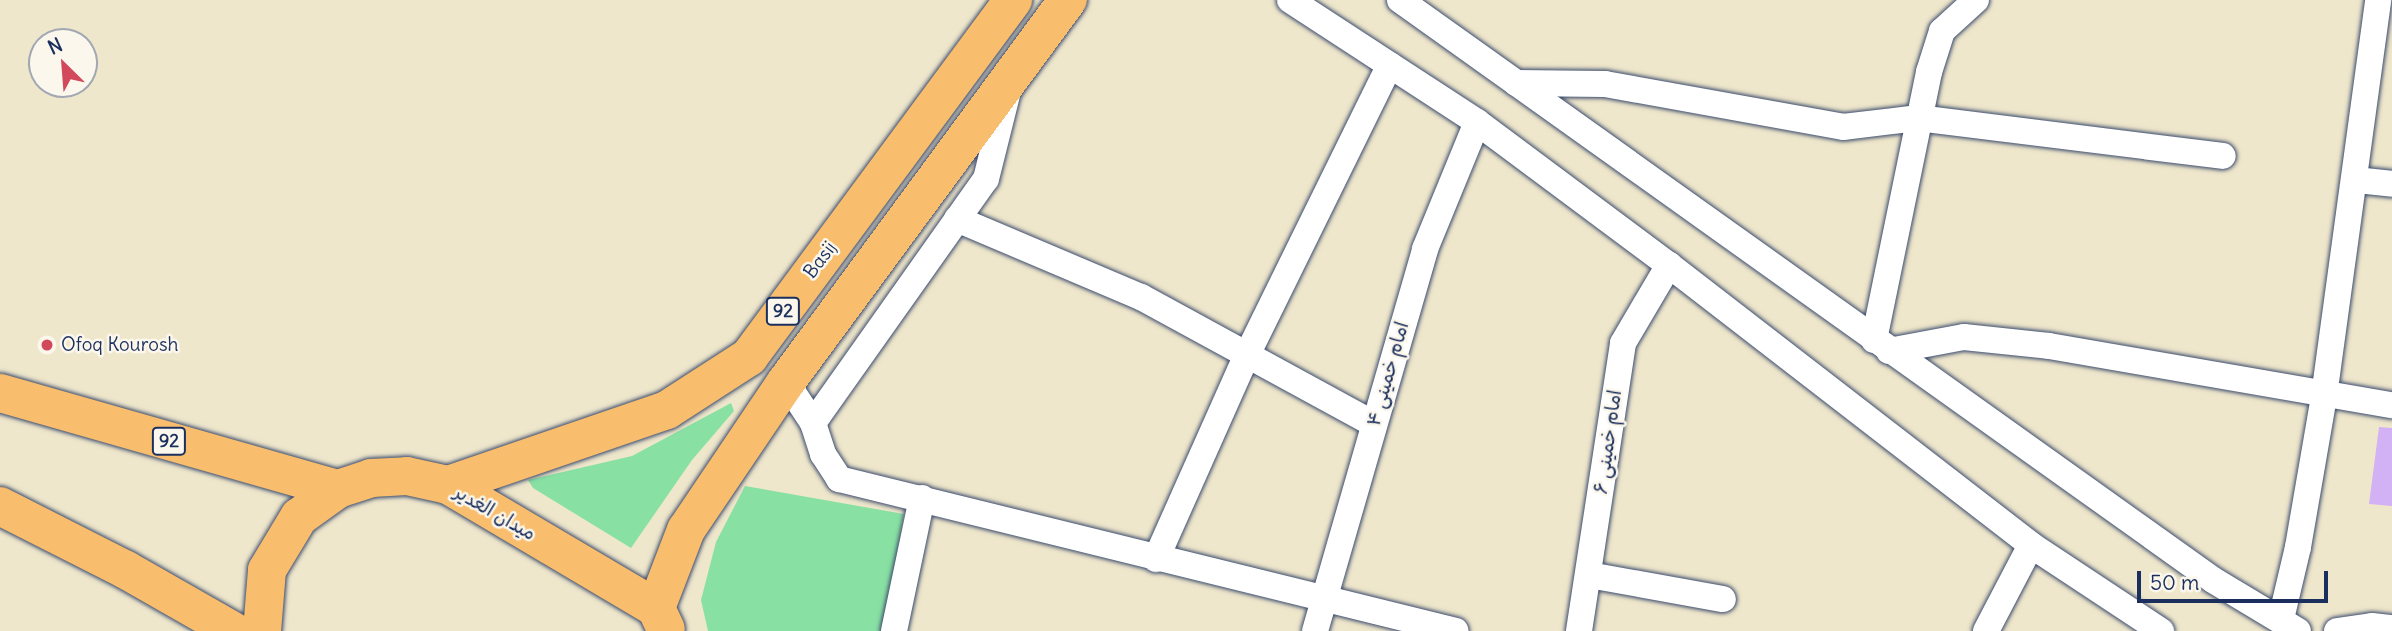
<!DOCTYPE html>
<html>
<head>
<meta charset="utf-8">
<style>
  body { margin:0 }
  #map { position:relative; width:2392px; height:631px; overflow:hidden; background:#efe7cb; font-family:Delius,"Playpen Sans Arabic",sans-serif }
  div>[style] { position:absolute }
  .green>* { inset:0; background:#89e0a3 }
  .building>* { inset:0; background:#d2b1f5 }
  .roads { filter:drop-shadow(0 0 2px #3b4b6e) drop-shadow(0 0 2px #3b4b6e) }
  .street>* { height:26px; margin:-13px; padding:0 13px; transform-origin:13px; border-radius:13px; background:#fff }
  .primary>* { height:38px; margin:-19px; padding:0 19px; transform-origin:19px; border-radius:19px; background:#f9be6d }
  .highway>* { height:38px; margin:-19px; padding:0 19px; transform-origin:19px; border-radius:19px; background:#f9be6d }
  .dots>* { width:19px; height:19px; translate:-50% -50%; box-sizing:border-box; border:4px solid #fbf7ec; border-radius:50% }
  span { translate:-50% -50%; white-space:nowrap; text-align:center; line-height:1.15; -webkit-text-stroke:5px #fbf7ec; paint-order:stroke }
  .shield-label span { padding:2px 5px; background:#fbf7ec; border:2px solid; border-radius:5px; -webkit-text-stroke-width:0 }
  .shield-label { font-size:18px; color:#1b2f5e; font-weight:700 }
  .street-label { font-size:19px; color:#1b2f5e }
  .poi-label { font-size:19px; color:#1b2f5e }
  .left { translate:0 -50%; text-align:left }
  .north { position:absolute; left:28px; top:28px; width:70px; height:70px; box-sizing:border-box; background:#fbf7ec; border:2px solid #a1a7b3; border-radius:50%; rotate:335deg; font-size:19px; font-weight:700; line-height:28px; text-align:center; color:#1b2f5e }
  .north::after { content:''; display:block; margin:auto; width:24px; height:32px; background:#d1495b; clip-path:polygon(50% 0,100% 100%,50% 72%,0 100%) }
  .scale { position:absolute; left:2137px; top:571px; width:191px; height:32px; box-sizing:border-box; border:4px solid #1b2f5e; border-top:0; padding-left:9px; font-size:21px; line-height:24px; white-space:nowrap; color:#1b2f5e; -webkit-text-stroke:5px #fbf7ec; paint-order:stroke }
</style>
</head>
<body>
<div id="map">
  <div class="green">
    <div style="clip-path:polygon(731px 403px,734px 411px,692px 460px,631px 548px,533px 488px,528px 480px,632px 456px)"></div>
    <div style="clip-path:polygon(745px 486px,904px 514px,884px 631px,708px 631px,701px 600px,716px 542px)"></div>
  </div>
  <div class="building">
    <div style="clip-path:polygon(2379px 427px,2392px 428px,2392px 506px,2369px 504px)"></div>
  </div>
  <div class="roads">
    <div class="street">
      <div style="left:1290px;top:0;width:223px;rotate:33.1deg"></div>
      <div style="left:1477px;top:122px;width:239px;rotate:36.7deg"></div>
      <div style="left:1669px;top:265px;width:458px;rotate:37.7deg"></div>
      <div style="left:2031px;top:545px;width:156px;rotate:33.5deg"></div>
      <div style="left:1400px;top:0;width:999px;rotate:35.5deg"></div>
      <div style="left:2213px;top:580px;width:99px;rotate:31deg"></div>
      <div style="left:1516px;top:83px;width:89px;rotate:0.6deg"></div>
      <div style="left:1605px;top:84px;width:242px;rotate:10.2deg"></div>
      <div style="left:1843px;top:127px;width:76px;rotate:-6.8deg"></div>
      <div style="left:1918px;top:118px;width:307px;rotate:7.1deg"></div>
      <div style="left:2356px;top:180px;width:36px;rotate:6deg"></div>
      <div style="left:957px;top:219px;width:200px;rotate:23deg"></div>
      <div style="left:1141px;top:297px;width:265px;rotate:28.6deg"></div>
      <div style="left:1874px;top:340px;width:274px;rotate:-78.4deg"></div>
      <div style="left:1929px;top:72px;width:43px;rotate:-72.4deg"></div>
      <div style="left:1942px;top:31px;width:46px;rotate:-42.4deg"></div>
      <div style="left:1889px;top:351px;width:76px;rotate:-10.6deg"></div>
      <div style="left:1964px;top:337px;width:85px;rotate:6deg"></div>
      <div style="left:2049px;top:346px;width:348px;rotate:9.8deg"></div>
      <div style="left:786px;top:382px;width:49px;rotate:56.6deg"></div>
      <div style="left:813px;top:423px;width:33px;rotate:72deg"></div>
      <div style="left:823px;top:454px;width:30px;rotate:57deg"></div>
      <div style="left:839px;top:479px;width:635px;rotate:13.84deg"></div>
      <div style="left:813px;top:423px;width:299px;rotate:-54.7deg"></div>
      <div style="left:986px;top:179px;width:91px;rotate:-76deg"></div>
      <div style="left:1156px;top:559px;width:223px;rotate:-66deg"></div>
      <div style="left:1247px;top:355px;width:323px;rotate:-63.8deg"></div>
      <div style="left:1589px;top:575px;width:136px;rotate:10.2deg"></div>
      <div style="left:2281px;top:619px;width:74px;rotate:-76.7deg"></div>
      <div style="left:2298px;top:547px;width:153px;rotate:-80.2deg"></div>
      <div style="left:2324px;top:396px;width:400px;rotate:-82.2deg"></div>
      <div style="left:894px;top:631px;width:136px;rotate:-78.1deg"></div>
      <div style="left:1315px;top:631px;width:398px;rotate:-73.9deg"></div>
      <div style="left:1425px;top:249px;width:137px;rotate:-67.7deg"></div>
      <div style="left:1579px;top:631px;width:291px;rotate:-81.3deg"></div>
      <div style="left:1623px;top:343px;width:91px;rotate:-59.5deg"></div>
      <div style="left:1986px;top:631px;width:97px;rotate:-62.4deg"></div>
      <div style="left:2337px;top:631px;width:35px;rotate:-8deg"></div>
      <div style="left:2372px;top:626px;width:20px;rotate:6deg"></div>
    </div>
    <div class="primary">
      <div style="left:448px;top:485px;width:231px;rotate:-18.9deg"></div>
      <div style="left:667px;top:410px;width:98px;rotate:-32.9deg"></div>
      <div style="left:749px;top:357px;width:444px;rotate:-53.5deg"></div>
      <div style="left:656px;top:608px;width:84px;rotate:-69deg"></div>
      <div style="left:686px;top:530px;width:179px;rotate:-56deg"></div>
      <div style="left:786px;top:382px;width:475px;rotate:-53.6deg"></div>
      <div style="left:262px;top:631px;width:61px;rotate:-85.3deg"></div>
      <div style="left:267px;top:570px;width:62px;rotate:-58.9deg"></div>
      <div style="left:299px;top:517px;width:48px;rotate:-35.7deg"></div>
      <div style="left:338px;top:489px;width:35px;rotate:-18deg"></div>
      <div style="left:371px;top:478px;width:36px;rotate:-3deg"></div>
      <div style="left:407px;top:476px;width:42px;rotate:12.4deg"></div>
      <div style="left:448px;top:485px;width:242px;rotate:30.6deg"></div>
      <div style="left:656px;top:608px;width:23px;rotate:65deg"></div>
    </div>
    <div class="highway">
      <div style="left:0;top:393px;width:351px;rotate:15.9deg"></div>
      <div style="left:0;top:506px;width:141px;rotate:26.9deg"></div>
      <div style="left:126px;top:570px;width:123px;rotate:29.7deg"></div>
    </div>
  </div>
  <div class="dots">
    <div style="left:47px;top:345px;background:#d1495b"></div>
  </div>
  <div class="shield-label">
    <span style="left:783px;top:311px">92</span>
    <span style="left:169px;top:441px">92</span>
  </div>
  <div class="street-label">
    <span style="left:820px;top:260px;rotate:-53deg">Basij</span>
    <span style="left:1388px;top:374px;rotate:-74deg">امام خمینی ۴</span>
    <span style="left:1608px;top:442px;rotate:-82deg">امام خمینی ۶</span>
    <span style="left:495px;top:513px;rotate:30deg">میدان الغدیر</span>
  </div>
  <div class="poi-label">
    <span class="left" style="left:61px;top:345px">Ofoq Kourosh</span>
  </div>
  <div class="north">N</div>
  <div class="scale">50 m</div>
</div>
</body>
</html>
